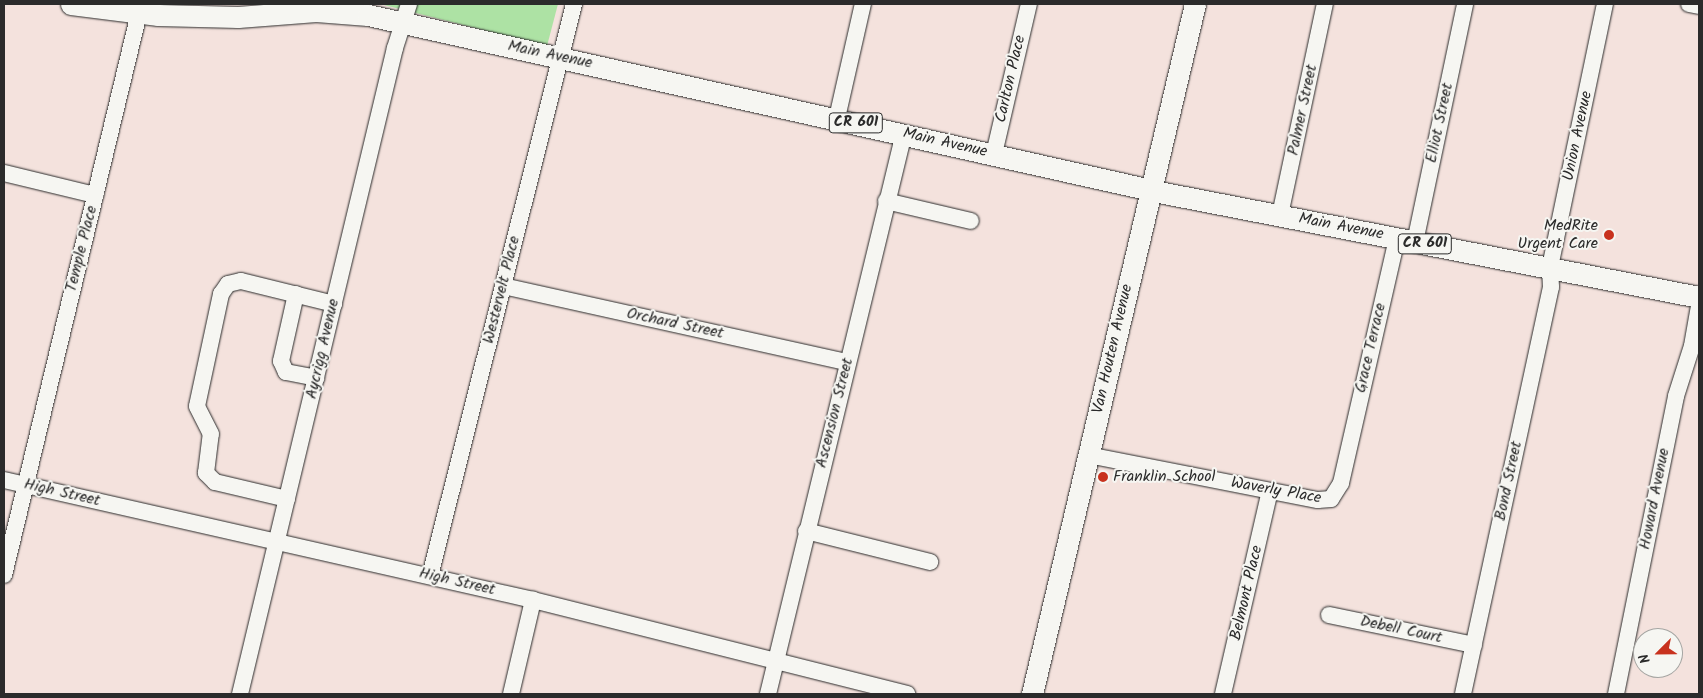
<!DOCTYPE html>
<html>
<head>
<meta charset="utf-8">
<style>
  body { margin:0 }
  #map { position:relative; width:1703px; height:698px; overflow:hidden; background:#f4e2dd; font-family:Kalam,sans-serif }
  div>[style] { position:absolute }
  .green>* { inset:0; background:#ade2a4 }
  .roads { filter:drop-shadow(0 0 1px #2b2b2b) drop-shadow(0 0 1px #2b2b2b) }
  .minor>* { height:16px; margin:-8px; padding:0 8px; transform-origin:8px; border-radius:8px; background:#f6f6f2 }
  .major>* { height:21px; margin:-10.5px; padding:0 10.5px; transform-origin:10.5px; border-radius:10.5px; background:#f6f6f2 }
  .dots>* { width:14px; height:14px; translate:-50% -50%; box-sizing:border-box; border:2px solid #f6f6f2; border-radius:50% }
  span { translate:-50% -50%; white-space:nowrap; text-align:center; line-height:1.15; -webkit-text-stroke:4px #f6f6f2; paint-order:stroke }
  .shield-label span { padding:1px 4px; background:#f6f6f2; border:1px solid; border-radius:4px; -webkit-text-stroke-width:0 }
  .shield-label { font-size:15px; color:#2b2b2b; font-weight:700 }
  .street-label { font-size:16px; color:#2b2b2b }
  .poi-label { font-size:16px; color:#2b2b2b }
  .right { translate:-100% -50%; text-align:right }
  .left { translate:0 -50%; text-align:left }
  .frame { position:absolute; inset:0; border:5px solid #2b2b2b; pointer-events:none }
  .north { position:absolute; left:1633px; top:628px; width:50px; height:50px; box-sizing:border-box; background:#f6f6f2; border:1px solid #a5a5a2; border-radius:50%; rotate:247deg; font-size:14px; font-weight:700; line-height:20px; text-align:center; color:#2b2b2b }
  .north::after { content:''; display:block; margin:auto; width:18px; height:22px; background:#c8321e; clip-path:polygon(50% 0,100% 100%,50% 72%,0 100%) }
</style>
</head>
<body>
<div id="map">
  <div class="green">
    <div style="clip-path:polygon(380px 4px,558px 4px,547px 46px)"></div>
  </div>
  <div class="roads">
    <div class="minor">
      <div style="left:1689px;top:4px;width:10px;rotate:11deg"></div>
      <div style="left:837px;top:118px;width:117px;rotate:-77.2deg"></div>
      <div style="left:994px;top:154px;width:154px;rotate:-76.9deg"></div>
      <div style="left:4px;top:173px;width:94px;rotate:13.6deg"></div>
      <div style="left:886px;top:201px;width:87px;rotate:13.2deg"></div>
      <div style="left:1280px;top:215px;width:216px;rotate:-78deg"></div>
      <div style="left:1415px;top:242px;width:243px;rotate:-78.1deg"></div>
      <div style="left:503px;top:286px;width:352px;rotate:12.5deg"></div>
      <div style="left:296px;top:294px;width:69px;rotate:102.6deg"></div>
      <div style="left:281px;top:361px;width:12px;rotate:66deg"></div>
      <div style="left:286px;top:372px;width:31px;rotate:11deg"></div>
      <div style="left:1088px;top:455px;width:234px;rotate:11.1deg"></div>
      <div style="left:1318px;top:500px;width:13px;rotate:-4deg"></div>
      <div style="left:1331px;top:499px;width:19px;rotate:-58deg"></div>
      <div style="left:1341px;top:483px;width:251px;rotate:-77.1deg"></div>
      <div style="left:4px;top:480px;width:542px;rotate:12.78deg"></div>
      <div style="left:533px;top:600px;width:386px;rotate:14.1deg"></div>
      <div style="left:287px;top:499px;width:74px;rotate:-166.7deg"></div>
      <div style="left:215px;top:482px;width:13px;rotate:-135deg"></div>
      <div style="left:206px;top:473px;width:39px;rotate:-83deg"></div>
      <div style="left:211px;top:434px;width:31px;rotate:-117deg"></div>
      <div style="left:197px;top:406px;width:115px;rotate:-77.9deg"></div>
      <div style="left:221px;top:294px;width:12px;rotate:-55deg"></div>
      <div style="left:228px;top:284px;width:13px;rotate:-13deg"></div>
      <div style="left:241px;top:281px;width:96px;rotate:13.9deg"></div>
      <div style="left:806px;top:531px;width:128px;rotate:14deg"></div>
      <div style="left:4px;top:575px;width:578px;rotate:-76.49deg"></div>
      <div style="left:430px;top:576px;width:590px;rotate:-75.87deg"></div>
      <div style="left:1329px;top:615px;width:148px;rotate:11.7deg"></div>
      <div style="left:240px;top:694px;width:664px;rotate:-76.51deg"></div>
      <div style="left:395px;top:48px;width:46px;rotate:-72.3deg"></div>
      <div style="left:511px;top:694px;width:97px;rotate:-76.8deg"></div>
      <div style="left:768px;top:694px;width:577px;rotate:-76.37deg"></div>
      <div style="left:1223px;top:694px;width:208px;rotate:-77deg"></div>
      <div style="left:1463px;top:694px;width:416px;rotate:-77.8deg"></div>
      <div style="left:1551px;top:287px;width:20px;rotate:-93deg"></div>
      <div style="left:1550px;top:267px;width:269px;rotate:-78.2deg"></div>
      <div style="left:1616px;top:694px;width:304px;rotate:-78.6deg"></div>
      <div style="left:1676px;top:396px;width:52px;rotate:-72.3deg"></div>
      <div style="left:1692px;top:346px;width:41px;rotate:-80.1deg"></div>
    </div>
    <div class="major">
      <div style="left:71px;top:4px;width:88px;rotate:7.2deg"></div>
      <div style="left:158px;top:15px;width:80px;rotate:1.4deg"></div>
      <div style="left:238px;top:17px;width:78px;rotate:-4.4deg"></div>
      <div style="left:316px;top:11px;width:52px;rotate:4.4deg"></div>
      <div style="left:368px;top:15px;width:821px;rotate:12.6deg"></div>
      <div style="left:1169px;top:194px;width:540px;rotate:11deg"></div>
      <div style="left:1032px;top:694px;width:709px;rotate:-76.71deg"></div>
    </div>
  </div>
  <div class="dots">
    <div style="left:1609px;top:235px;background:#c8321e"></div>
    <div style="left:1103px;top:477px;background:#c8321e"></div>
  </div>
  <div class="shield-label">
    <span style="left:856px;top:123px">CR 601</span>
    <span style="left:1425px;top:244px">CR 601</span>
  </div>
  <div class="street-label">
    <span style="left:550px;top:55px;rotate:12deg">Main Avenue</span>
    <span style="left:1011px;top:79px;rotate:-77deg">Carlton Place</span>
    <span style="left:1303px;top:110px;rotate:-78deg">Palmer Street</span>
    <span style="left:1440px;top:123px;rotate:-78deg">Elliot Street</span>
    <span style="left:1578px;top:136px;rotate:-78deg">Union Avenue</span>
    <span style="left:945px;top:143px;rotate:13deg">Main Avenue</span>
    <span style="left:1341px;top:227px;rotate:11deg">Main Avenue</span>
    <span style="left:82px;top:249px;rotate:-76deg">Temple Place</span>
    <span style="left:502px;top:290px;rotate:-76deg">Westervelt Place</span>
    <span style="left:675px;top:324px;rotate:12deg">Orchard Street</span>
    <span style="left:1371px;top:348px;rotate:-77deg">Grace Terrace</span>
    <span style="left:323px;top:349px;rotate:-77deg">Aycrigg Avenue</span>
    <span style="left:1113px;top:349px;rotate:-77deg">Van Houten Avenue</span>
    <span style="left:835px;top:413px;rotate:-76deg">Ascension Street</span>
    <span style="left:1509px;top:481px;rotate:-78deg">Bond Street</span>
    <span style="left:1276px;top:491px;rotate:10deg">Waverly Place</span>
    <span style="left:62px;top:493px;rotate:13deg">High Street</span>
    <span style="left:1655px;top:499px;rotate:-79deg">Howard Avenue</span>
    <span style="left:457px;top:582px;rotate:13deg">High Street</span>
    <span style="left:1247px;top:593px;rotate:-77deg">Belmont Place</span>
    <span style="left:1401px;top:630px;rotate:12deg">Debell Court</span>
  </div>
  <div class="poi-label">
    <span class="right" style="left:1598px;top:235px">MedRite<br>Urgent Care</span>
    <span class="left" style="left:1113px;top:477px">Franklin School</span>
  </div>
  <div class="frame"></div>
  <div class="north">N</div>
</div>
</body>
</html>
